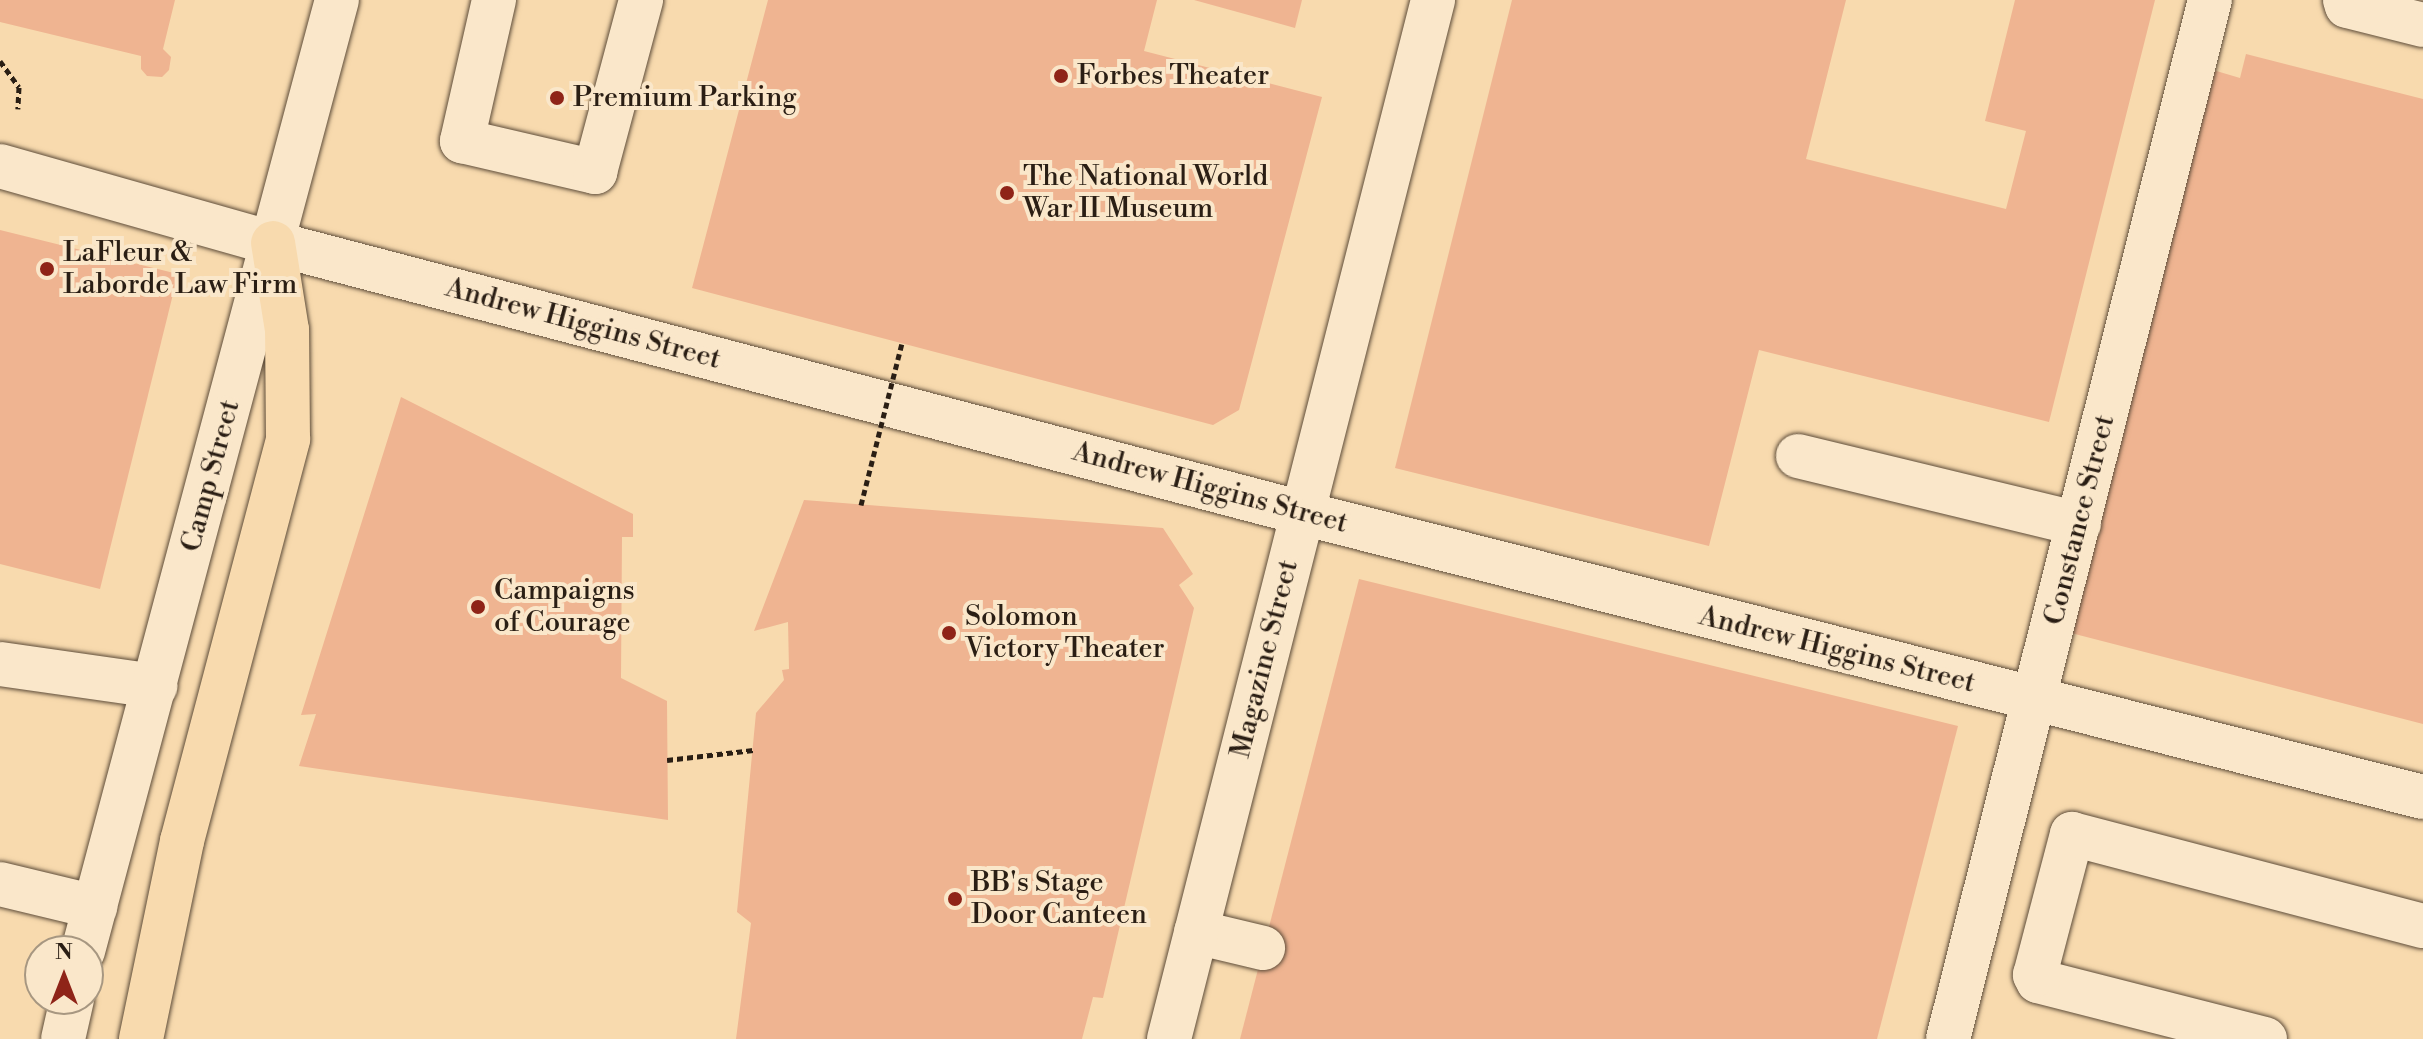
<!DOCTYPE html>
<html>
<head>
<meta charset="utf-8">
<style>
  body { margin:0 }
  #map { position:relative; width:2423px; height:1039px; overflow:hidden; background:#f8daae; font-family:"Libre Bodoni",serif }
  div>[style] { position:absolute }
  .building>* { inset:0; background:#efb491 }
  .path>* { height:5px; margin-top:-2.5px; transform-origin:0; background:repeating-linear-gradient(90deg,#2a1e14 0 6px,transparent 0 10px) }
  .roads { filter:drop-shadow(0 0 2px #5e4d3a) drop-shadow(0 0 2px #5e4d3a) }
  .minor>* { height:44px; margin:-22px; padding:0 22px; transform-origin:22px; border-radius:22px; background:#fae7ca }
  .highway>* { height:44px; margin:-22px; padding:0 22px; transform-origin:22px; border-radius:22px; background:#f8daae }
  .path-bridge>* { height:5px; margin-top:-2.5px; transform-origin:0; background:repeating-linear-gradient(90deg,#2a1e14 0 6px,transparent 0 10px) }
  .dots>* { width:22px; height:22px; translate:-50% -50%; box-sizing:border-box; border:4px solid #fae7ca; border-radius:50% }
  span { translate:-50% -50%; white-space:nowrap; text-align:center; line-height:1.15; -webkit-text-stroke:8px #fae7ca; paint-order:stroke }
  .poi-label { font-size:28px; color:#2a1e14 }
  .left { translate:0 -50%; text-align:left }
  .street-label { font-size:28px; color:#2a1e14 }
  .north { position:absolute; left:24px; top:935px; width:80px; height:80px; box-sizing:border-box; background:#fae7ca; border:2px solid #a79781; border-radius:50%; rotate:0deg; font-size:22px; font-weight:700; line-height:32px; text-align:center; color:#2a1e14 }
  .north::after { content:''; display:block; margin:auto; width:28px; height:36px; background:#8f2418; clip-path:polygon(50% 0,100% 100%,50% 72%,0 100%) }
</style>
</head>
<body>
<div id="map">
  <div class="building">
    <div style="clip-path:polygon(0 0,175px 0,163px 49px,171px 57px,169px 70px,162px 77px,147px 76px,141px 69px,141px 56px,0 22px)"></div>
    <div style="clip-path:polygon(768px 0,1157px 0,1144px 51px,1322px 97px,1239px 410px,1213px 425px,692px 288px)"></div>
    <div style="clip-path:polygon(1194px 0,1302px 0,1295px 28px)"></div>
    <div style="clip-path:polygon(1512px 0,1846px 0,1806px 159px,2006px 209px,2026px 131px,1985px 121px,2015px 0,2155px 0,2049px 422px,1759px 350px,1709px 546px,1395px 468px)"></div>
    <div style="clip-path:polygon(2246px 54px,2423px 99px,2423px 724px,2071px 633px,2213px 70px,2240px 78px)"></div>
    <div style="clip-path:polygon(0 230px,178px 274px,100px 589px,0 564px)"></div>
    <div style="clip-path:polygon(401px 397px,633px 514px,633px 537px,622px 537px,621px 678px,667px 701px,668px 820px,299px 766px,316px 714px,301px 715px)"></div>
    <div style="clip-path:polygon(804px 500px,1163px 528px,1193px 574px,1179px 585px,1194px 608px,1103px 998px,1093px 997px,1082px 1039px,736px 1039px,751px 923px,737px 912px,756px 713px,784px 680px,782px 670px,789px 669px,788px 622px,754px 631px)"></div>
    <div style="clip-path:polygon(1359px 579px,1958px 726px,1877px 1039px,1240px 1039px)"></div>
  </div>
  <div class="path">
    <div style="left:0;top:61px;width:32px;rotate:54deg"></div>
    <div style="left:19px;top:87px;width:22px;rotate:93deg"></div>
    <div style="left:667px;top:760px;width:87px;rotate:-6.6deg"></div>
  </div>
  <div class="roads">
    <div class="minor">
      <div style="left:494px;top:0;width:145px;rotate:102.8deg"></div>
      <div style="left:462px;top:141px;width:137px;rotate:13.1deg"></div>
      <div style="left:595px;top:172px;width:178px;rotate:-75deg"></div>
      <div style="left:2345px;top:0;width:6px;rotate:72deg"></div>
      <div style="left:2347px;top:6px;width:78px;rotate:14deg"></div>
      <div style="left:0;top:166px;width:284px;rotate:15.8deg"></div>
      <div style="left:273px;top:243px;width:1064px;rotate:14.7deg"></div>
      <div style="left:1302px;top:513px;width:1156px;rotate:14.22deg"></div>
      <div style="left:1798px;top:456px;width:289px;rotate:13.6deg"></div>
      <div style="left:0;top:664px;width:157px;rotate:8.1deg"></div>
      <div style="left:0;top:884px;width:98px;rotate:13.6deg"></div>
      <div style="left:1196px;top:932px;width:69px;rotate:13.4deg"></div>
      <div style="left:83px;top:951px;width:984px;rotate:-75.05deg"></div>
      <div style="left:63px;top:1039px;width:41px;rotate:-77.3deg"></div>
      <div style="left:1169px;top:1039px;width:1072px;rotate:-75.74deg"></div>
      <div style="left:1948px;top:1039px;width:1072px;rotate:-75.85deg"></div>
      <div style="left:2265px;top:1039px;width:234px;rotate:-165.7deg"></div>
      <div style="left:2038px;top:981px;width:7px;rotate:-117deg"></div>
      <div style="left:2035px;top:975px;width:146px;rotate:-75.3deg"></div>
      <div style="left:2072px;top:834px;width:363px;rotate:14.7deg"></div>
    </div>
    <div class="highway">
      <div style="left:141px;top:1039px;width:202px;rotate:-78.3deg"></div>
      <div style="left:182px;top:841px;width:416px;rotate:-75.2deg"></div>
      <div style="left:288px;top:439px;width:109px;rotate:-90.5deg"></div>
      <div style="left:287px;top:330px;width:88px;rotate:-99.1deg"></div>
    </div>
  </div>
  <div class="path-bridge">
    <div style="left:861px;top:505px;width:167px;rotate:-75.8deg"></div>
  </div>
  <div class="dots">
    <div style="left:1061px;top:76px;background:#8f2418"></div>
    <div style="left:557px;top:98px;background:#8f2418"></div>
    <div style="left:1007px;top:193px;background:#8f2418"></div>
    <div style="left:47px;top:269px;background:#8f2418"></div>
    <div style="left:478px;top:607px;background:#8f2418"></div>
    <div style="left:949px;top:633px;background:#8f2418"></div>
    <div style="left:955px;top:899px;background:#8f2418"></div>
  </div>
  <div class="poi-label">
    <span class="left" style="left:1077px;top:76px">Forbes Theater</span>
    <span class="left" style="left:573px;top:98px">Premium Parking</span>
    <span class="left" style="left:1023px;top:193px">The National World<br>War II Museum</span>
    <span class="left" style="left:63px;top:269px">LaFleur &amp;<br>Laborde Law Firm</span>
    <span class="left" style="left:494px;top:607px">Campaigns<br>of Courage</span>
    <span class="left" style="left:965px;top:633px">Solomon<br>Victory Theater</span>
    <span class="left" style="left:971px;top:899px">BB's Stage<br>Door Canteen</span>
  </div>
  <div class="street-label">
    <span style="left:583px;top:324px;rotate:15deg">Andrew Higgins Street</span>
    <span style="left:211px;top:476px;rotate:-75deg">Camp Street</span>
    <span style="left:1210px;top:488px;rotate:15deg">Andrew Higgins Street</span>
    <span style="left:2080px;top:520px;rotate:-76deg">Constance Street</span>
    <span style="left:1837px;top:650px;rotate:14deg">Andrew Higgins Street</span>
    <span style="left:1265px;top:659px;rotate:-76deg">Magazine Street</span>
  </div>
  <div class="north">N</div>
</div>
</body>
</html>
